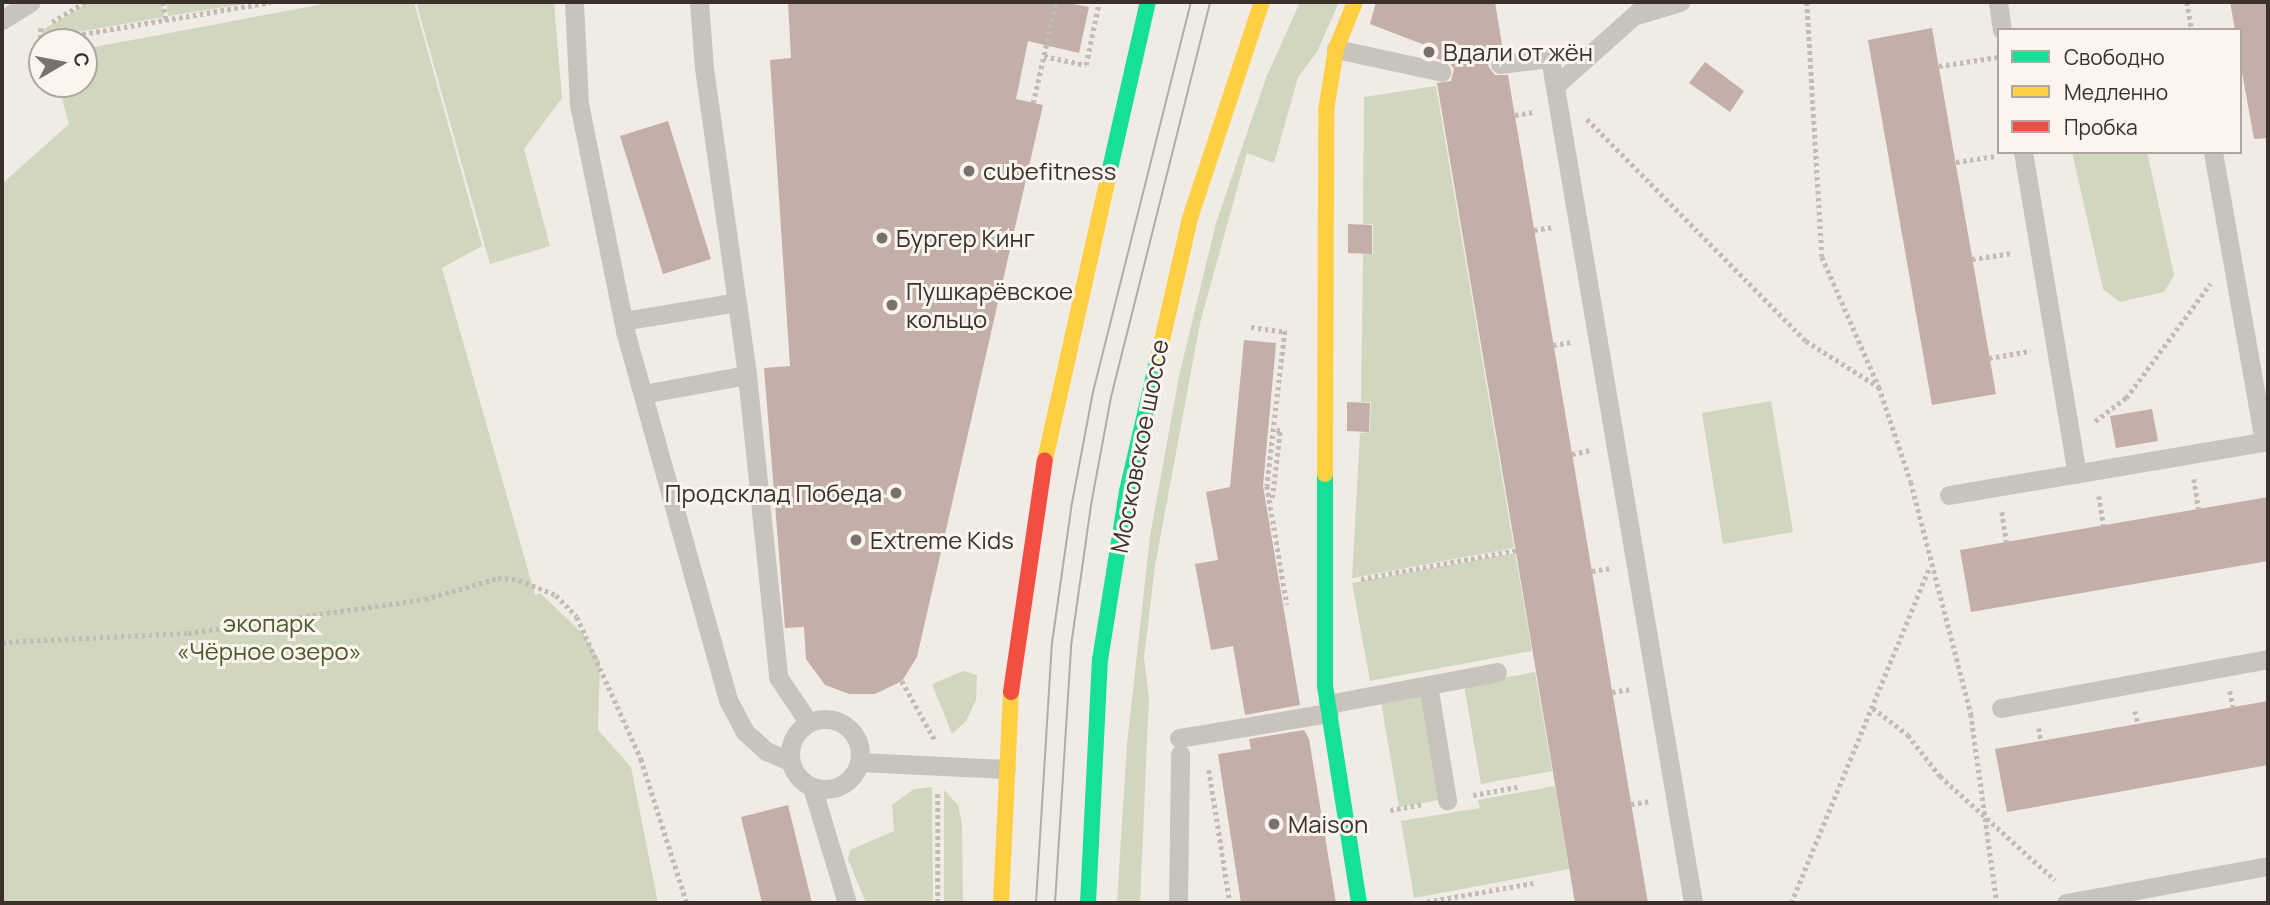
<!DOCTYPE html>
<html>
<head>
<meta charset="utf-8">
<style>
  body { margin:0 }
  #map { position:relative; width:2270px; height:905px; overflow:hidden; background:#f0ebe5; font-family:Manrope,sans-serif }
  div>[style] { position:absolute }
  .green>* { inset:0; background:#d1d6bf }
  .building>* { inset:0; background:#c3afa7 }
  .path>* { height:4.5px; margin-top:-2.25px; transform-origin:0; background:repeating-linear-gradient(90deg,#c2bbb6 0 3.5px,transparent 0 7px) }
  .lane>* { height:19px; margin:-9.5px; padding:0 9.5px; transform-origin:9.5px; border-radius:9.5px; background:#c9c3be }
  .lane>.ring { margin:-9.5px; padding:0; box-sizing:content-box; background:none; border:19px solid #c9c3be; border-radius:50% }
  .fast>* { height:16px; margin:-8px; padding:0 8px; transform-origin:8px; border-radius:8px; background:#16e098 }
  .slow>* { height:16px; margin:-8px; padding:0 8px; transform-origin:8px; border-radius:8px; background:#ffcf43 }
  .jam>* { height:16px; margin:-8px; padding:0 8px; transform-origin:8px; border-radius:8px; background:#f24e42 }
  .tram>* { height:2px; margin:-1px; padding:0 1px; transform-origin:1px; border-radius:1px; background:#b1aca8 }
  .dots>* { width:19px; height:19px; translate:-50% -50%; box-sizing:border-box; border:4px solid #fbf5ee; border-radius:50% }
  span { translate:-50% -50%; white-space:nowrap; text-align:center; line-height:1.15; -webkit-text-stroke:6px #fbf5ee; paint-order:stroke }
  .poi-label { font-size:24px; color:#3b302b }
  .left { translate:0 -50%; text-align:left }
  .right { translate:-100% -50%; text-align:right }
  .street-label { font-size:24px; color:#3b302b }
  .park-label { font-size:24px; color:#4a5a2e }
  .frame { position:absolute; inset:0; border:4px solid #3b302b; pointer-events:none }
  .legend { position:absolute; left:1997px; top:28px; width:245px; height:126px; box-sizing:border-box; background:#fbf5ee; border:2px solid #aea6a0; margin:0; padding:9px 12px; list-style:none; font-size:21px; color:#3b302b }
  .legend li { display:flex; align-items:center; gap:14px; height:35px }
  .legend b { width:35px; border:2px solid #aea6a0 }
  .north { position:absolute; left:28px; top:28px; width:70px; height:70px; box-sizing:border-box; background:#fbf5ee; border:2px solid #aea6a0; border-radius:50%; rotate:80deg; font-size:19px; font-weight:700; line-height:28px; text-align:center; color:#3b302b }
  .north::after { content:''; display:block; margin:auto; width:24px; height:32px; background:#7a716c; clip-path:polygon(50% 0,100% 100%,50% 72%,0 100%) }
</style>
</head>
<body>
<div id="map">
  <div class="green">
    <div style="clip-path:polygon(89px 2px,162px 2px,164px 17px,43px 38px,41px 31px)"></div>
    <div style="clip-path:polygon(166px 2px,258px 2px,168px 16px)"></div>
    <div style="clip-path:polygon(334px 2px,414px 2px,482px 246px,442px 268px,535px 595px,540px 593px,583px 634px,600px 661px,598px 730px,631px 767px,658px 903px,2px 903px,2px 184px,69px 124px,58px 84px,84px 84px,84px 49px)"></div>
    <div style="clip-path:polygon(416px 2px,554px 2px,562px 98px,524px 149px,550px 246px,490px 264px)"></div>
    <div style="clip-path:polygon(1300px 2px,1339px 2px,1317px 52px,1298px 77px,1274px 163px,1247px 153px,1200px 323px,1155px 566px,1144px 658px,1149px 697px,1140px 903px,1117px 903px,1127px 744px,1150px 536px,1179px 376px,1216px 223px,1266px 78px)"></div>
    <div style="clip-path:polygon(1436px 86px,1514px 548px,1352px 578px,1360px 433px,1370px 432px,1371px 402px,1361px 402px,1363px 254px,1373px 254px,1373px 224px,1363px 224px,1364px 97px)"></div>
    <div style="clip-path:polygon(2072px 152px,2147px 152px,2174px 275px,2164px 292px,2120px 302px,2103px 289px)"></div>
    <div style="clip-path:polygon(1771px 401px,1793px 532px,1723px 544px,1702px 413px)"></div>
    <div style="clip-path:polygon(1515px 553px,1532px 651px,1370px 681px,1352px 583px)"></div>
    <div style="clip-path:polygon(963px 671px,977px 675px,976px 700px,966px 721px,952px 734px,932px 684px)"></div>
    <div style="clip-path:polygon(1535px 672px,1552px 771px,1481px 784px,1464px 685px)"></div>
    <div style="clip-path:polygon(1422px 694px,1440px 800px,1399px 807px,1381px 702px)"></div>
    <div style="clip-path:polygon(1555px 786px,1569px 869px,1414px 898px,1401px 821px,1480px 808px,1478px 800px)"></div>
    <div style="clip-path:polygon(932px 787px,933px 903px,866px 903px,848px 859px,850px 850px,894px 831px,892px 805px,914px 789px)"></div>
    <div style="clip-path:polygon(944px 790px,958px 805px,962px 824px,963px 903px,944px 903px)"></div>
  </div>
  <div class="building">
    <div style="clip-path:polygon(788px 2px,1063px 2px,1089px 7px,1079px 53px,1028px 41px,1016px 99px,1043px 105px,917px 657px,902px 681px,875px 694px,849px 694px,825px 685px,806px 659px,804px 627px,785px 628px,764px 368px,790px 366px,770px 60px,791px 58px)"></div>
    <div style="clip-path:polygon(1376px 2px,1495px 2px,1503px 51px,1492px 55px,1488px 66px,1495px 75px,1508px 75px,1648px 903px,1575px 903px,1437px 83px,1451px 81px,1454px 69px,1450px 63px,1432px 57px,1430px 47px,1370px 24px)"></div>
    <div style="clip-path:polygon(2230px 2px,2268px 2px,2268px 138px,2254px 139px,2240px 61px,2240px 30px,2235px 30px)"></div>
    <div style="clip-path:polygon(1932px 28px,1996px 394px,1932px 405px,1868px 40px)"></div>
    <div style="clip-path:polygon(1705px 62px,1744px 91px,1730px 112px,1689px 83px)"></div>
    <div style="clip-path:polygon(668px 121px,711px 259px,663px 274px,620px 136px)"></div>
    <div style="clip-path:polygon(1348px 224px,1372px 225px,1372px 254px,1348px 253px)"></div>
    <div style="clip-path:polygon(1244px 340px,1276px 343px,1263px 486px,1300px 705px,1245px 715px,1233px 646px,1211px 650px,1195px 564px,1218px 560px,1206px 492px,1230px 487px)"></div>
    <div style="clip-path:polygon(1347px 402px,1370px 403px,1369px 432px,1347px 431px)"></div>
    <div style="clip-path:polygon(2152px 409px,2158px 441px,2116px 448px,2110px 416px)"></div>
    <div style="clip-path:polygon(2268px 497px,2268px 561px,1971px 612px,1960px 550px)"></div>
    <div style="clip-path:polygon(2268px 701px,2268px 765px,2007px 812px,1995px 749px)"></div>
    <div style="clip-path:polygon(1304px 730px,1309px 739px,1336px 903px,1241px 903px,1218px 754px,1251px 749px,1249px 739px)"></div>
    <div style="clip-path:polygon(788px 805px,812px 903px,762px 903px,741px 817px)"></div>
  </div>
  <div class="path">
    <div style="left:163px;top:2px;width:17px;rotate:80deg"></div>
    <div style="left:1807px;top:2px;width:255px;rotate:86.6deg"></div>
    <div style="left:1822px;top:257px;width:142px;rotate:66.3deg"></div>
    <div style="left:2187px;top:2px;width:28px;rotate:80deg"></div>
    <div style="left:52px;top:22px;width:39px;rotate:-31deg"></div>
    <div style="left:41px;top:28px;width:13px;rotate:90deg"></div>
    <div style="left:41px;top:41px;width:233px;rotate:-9.6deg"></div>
    <div style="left:1044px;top:56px;width:43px;rotate:12.1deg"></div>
    <div style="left:1086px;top:65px;width:64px;rotate:-78.3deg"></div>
    <div style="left:1939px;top:66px;width:60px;rotate:-8.7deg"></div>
    <div style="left:1033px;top:103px;width:104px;rotate:-77.2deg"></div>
    <div style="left:1515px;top:115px;width:20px;rotate:-9deg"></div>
    <div style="left:1587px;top:119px;width:312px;rotate:45.4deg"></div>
    <div style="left:1806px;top:341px;width:86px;rotate:32.2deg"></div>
    <div style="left:1879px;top:387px;width:100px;rotate:71.4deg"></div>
    <div style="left:1911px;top:482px;width:240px;rotate:75.5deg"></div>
    <div style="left:1971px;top:714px;width:191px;rotate:82.2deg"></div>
    <div style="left:1956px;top:162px;width:40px;rotate:-8.5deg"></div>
    <div style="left:1534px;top:230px;width:20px;rotate:-9deg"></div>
    <div style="left:1972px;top:259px;width:41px;rotate:-8.3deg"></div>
    <div style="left:1251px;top:327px;width:36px;rotate:8deg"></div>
    <div style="left:1285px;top:331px;width:156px;rotate:96.6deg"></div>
    <div style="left:1267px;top:486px;width:120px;rotate:80.4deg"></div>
    <div style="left:1553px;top:345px;width:20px;rotate:-9deg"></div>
    <div style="left:1989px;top:358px;width:42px;rotate:-9.7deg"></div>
    <div style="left:2095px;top:421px;width:39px;rotate:-37deg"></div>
    <div style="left:2126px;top:398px;width:142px;rotate:-53.6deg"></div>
    <div style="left:1572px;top:454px;width:19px;rotate:-12deg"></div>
    <div style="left:2194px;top:479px;width:30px;rotate:81deg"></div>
    <div style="left:2099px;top:496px;width:30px;rotate:81deg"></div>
    <div style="left:1272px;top:498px;width:67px;rotate:-83.2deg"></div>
    <div style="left:1280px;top:431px;width:7px;rotate:-172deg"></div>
    <div style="left:2002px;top:512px;width:30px;rotate:81deg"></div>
    <div style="left:1592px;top:571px;width:20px;rotate:-9deg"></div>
    <div style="left:1361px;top:579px;width:160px;rotate:-10.5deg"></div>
    <div style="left:2px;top:642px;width:186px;rotate:-2.8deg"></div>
    <div style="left:188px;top:633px;width:239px;rotate:-8.2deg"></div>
    <div style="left:425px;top:599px;width:76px;rotate:-16deg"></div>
    <div style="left:498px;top:578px;width:21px;rotate:5deg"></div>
    <div style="left:519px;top:580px;width:40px;rotate:22deg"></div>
    <div style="left:556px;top:595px;width:30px;rotate:46deg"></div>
    <div style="left:577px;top:617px;width:156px;rotate:65.7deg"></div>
    <div style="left:641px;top:759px;width:151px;rotate:72.3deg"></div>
    <div style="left:902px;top:681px;width:68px;rotate:60.8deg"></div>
    <div style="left:2230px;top:691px;width:16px;rotate:79deg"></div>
    <div style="left:1612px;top:692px;width:20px;rotate:-9deg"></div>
    <div style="left:1873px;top:708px;width:44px;rotate:37.6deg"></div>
    <div style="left:1908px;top:735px;width:52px;rotate:52deg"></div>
    <div style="left:1940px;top:776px;width:155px;rotate:42.1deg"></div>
    <div style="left:2135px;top:711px;width:12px;rotate:76deg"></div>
    <div style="left:2039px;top:728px;width:13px;rotate:81deg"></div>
    <div style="left:1209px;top:770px;width:135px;rotate:81deg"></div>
    <div style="left:938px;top:794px;width:109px;rotate:90deg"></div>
    <div style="left:1473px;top:795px;width:45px;rotate:-10.3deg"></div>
    <div style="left:1631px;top:804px;width:20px;rotate:-9deg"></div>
    <div style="left:1390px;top:810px;width:34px;rotate:-10deg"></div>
    <div style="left:1420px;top:903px;width:115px;rotate:-10deg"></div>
    <div style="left:1791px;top:903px;width:361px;rotate:-67.6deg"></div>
  </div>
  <div class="lane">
    <div style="left:574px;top:2px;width:102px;rotate:87.2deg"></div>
    <div style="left:579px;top:104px;width:232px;rotate:78.5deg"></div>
    <div style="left:625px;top:331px;width:383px;rotate:74.4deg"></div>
    <div style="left:728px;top:700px;width:36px;rotate:62deg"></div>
    <div style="left:745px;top:732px;width:28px;rotate:42deg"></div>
    <div style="left:766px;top:751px;width:26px;rotate:23deg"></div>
    <div style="left:699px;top:2px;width:66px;rotate:85.7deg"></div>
    <div style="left:704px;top:68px;width:310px;rotate:82deg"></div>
    <div style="left:1998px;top:2px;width:28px;rotate:82deg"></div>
    <div style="left:1637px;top:15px;width:45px;rotate:-16.8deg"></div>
    <div style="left:2px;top:20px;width:34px;rotate:-32deg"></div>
    <div style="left:1336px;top:49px;width:108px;rotate:12.2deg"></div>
    <div style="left:1500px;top:64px;width:50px;rotate:-6.8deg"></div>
    <div style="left:1550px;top:58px;width:857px;rotate:80.39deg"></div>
    <div style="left:1555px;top:86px;width:126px;rotate:-41.8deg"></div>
    <div style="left:2023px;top:152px;width:326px;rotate:80.5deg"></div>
    <div style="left:2213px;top:152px;width:294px;rotate:80deg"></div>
    <div style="left:623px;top:321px;width:115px;rotate:-9.5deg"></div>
    <div style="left:643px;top:394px;width:106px;rotate:-10.4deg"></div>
    <div style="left:747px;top:375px;width:304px;rotate:84.1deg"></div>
    <div style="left:778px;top:677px;width:55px;rotate:56deg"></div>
    <div style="left:1949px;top:495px;width:324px;rotate:-9.6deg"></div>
    <div style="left:1428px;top:685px;width:117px;rotate:80.6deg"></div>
    <div style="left:1328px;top:704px;width:172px;rotate:-10.7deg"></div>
    <div style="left:2001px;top:708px;width:271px;rotate:-10.4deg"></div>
    <div class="ring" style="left:790px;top:719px;width:51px;height:51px"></div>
    <div style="left:1179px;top:738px;width:152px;rotate:-9.5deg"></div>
    <div style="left:859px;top:762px;width:147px;rotate:2.7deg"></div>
    <div style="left:812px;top:787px;width:121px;rotate:73.2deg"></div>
    <div style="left:1178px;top:903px;width:149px;rotate:-89.2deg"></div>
    <div style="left:2066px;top:903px;width:205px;rotate:-10.4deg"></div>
  </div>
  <div class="fast">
    <div style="left:1109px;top:173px;width:175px;rotate:-77.2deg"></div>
    <div style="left:1325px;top:474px;width:212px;rotate:90deg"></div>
    <div style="left:1325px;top:686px;width:220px;rotate:81.1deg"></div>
    <div style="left:1088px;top:903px;width:243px;rotate:-87.2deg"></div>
    <div style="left:1100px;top:660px;width:171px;rotate:-80.9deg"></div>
    <div style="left:1127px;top:491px;width:137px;rotate:-76.9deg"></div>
  </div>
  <div class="slow">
    <div style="left:1158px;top:358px;width:144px;rotate:-77.1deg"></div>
    <div style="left:1190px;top:218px;width:228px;rotate:-71.6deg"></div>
    <div style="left:1045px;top:460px;width:294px;rotate:-77.4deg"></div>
    <div style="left:1325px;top:474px;width:364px;rotate:-89.8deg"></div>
    <div style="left:1326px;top:110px;width:62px;rotate:-80.7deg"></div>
    <div style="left:1336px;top:49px;width:51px;rotate:-68deg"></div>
    <div style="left:1001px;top:903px;width:211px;rotate:-87.3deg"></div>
  </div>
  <div class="jam">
    <div style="left:1011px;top:692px;width:234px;rotate:-81.7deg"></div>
  </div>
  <div class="tram">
    <div style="left:1036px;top:903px;width:260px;rotate:-86.5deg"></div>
    <div style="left:1052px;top:643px;width:141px;rotate:-81.9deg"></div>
    <div style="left:1072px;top:503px;width:113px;rotate:-79.3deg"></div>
    <div style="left:1093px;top:392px;width:402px;rotate:-75.9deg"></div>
    <div style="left:1055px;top:903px;width:257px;rotate:-86.4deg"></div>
    <div style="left:1071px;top:646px;width:142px;rotate:-81.9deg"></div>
    <div style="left:1091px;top:505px;width:110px;rotate:-79.5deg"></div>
    <div style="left:1111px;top:397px;width:407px;rotate:-75.9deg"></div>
  </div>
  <div class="dots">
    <div style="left:1429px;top:52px;background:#7a716c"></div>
    <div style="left:969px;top:171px;background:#7a716c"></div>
    <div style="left:882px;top:238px;background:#7a716c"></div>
    <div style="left:892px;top:305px;background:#7a716c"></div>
    <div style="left:896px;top:493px;background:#7a716c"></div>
    <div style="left:856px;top:540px;background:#7a716c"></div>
    <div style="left:1274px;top:824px;background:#7a716c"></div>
  </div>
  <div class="poi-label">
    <span class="left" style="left:1443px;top:52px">Вдали от жён</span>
    <span class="left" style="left:983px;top:171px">cubefitness</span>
    <span class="left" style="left:896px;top:238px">Бургер Кинг</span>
    <span class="left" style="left:906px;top:305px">Пушкарёвское<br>кольцо</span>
    <span class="right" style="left:882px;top:493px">Продсклад Победа</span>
    <span class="left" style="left:870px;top:540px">Extreme Kids</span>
    <span class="left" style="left:1288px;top:824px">Maison</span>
  </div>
  <div class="street-label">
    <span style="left:1139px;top:446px;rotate:-79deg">Московское шоссе</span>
  </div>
  <div class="park-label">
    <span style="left:269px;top:637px">экопарк<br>«Чёрное озеро»</span>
  </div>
  <div class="frame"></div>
  <ul class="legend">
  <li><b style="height:9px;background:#16e098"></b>Свободно</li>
  <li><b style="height:9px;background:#ffcf43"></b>Медленно</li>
  <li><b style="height:9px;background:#f24e42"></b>Пробка</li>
  </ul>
  <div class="north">С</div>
</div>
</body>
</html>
